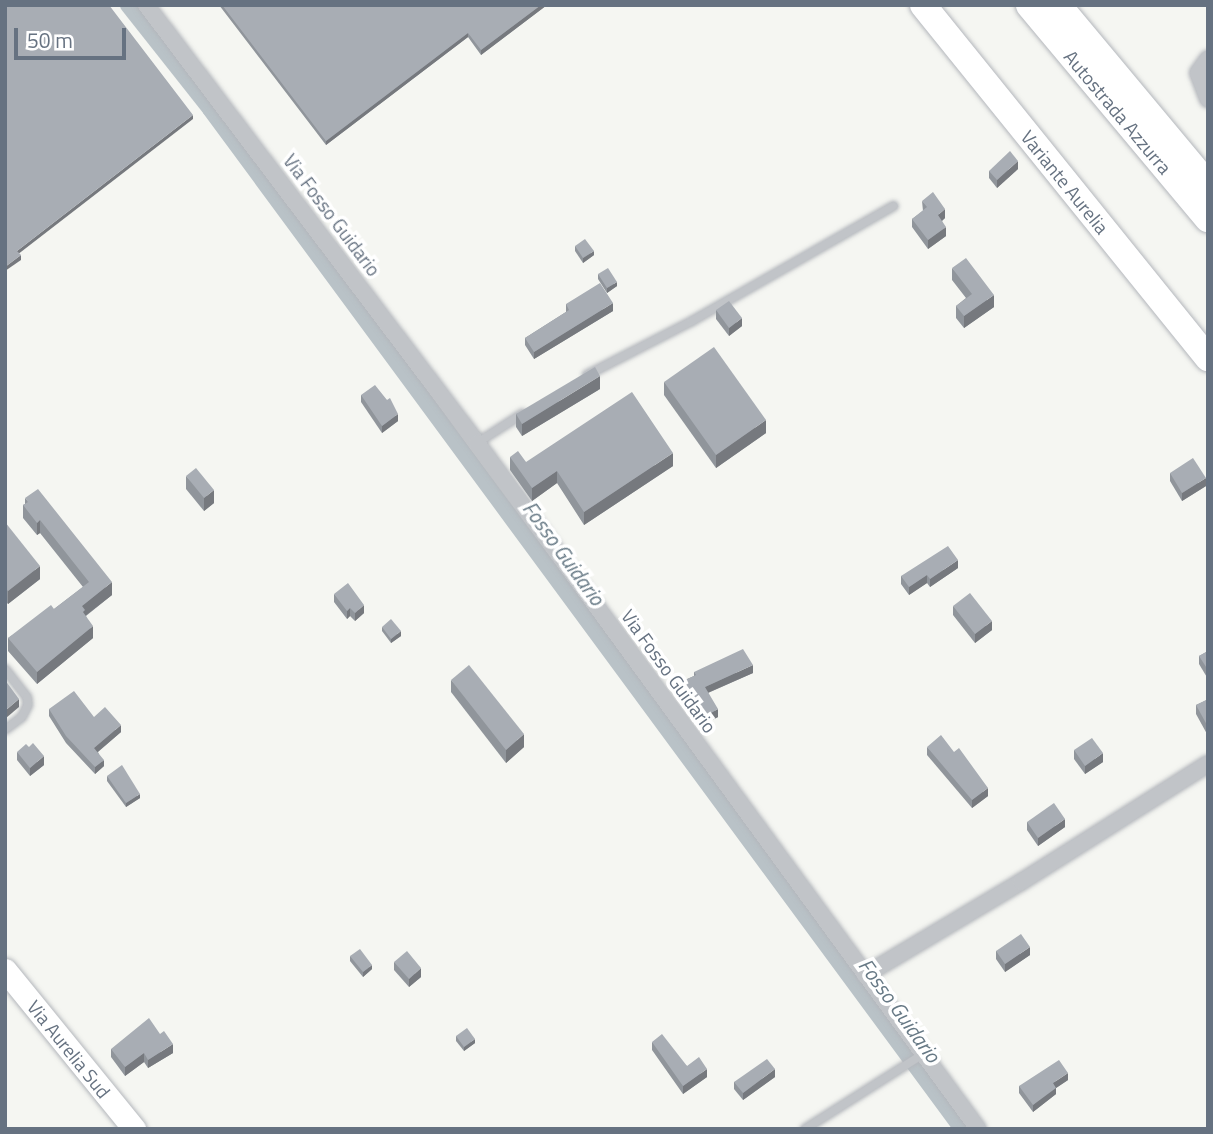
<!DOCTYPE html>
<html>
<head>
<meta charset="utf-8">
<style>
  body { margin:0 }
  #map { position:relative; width:1213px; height:1134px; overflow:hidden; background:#f5f6f2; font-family:"Titillium Web",sans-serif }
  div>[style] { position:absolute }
  .canal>* { height:16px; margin:-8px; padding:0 8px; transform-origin:8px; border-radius:8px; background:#b9c2c7 }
  .roads { filter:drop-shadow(0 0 2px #b4b7bc) drop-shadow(0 0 2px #b4b7bc) }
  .service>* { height:8px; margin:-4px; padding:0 4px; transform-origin:4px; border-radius:4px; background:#c1c4c8 }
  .minor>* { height:16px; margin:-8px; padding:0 8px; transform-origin:8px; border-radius:8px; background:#c1c4c8 }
  .secondary>* { height:23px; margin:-11.5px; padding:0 11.5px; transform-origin:11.5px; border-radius:11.5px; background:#fff }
  .trunk>* { height:26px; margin:-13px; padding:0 13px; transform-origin:13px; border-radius:13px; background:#fff }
  .motorway>* { height:28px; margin:-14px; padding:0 14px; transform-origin:14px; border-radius:14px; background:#fff }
  .wall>* { inset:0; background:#90959b }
  .shaded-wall>* { inset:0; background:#76797e }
  .building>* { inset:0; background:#a8adb4 }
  span { translate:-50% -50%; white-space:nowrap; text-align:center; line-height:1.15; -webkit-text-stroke:7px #fff; paint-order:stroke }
  .street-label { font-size:19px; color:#667281 }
  .water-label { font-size:21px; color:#677985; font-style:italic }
  .frame { position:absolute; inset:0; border:7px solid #667281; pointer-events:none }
  .scale { position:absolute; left:14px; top:28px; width:112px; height:32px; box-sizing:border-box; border:4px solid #667281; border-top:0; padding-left:9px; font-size:21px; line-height:24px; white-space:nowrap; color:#667281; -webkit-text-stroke:5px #fff; paint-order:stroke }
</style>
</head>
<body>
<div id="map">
  <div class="canal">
    <div style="left:128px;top:5px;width:132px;rotate:51.7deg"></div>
    <div style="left:210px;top:109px;width:1267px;rotate:53.6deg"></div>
  </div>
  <div class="roads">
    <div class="service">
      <div style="left:587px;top:375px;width:118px;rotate:-27.2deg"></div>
      <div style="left:692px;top:321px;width:232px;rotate:-29.7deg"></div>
      <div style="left:477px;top:443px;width:54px;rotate:-32.8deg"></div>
      <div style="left:5px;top:669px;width:36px;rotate:52deg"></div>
      <div style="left:27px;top:697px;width:8px;rotate:83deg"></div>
      <div style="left:28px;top:705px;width:13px;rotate:117deg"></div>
      <div style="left:22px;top:717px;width:21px;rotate:143deg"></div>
      <div style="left:805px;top:1129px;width:140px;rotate:-32.4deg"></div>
    </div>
    <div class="minor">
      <div style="left:146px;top:5px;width:549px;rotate:52.92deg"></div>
      <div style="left:477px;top:443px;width:849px;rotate:53.86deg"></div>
      <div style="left:1208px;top:59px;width:17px;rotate:126deg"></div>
      <div style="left:1198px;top:73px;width:28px;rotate:69deg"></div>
      <div style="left:865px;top:975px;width:182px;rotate:-30.8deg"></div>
      <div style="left:1021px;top:882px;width:221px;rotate:-32.3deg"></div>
    </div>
    <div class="secondary">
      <div style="left:5px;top:970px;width:205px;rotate:50.9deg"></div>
    </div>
    <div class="trunk">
      <div style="left:923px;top:5px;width:454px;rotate:51.1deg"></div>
    </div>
    <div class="motorway">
      <div style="left:1030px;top:5px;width:278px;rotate:50.1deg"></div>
      <div style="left:1057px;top:5px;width:236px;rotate:50.2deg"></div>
    </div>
  </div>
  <div class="wall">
    <div style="clip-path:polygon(219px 5px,547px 5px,481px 55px,468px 37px,326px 145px)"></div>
    <div style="clip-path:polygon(1018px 169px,997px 188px,989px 178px,989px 171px)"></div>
    <div style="clip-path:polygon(922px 201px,945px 218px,942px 221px,946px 236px,928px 249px,912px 227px,912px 219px,923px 211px)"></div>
    <div style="clip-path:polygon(575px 246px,594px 255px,583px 263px,575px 251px)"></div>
    <div style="clip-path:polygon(952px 268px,994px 307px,964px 328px,956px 318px,956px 306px,966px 298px,952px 280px)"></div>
    <div style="clip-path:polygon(598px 274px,617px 286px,607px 293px,598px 279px)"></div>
    <div style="clip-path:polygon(566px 304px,613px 311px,534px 359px,525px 345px,525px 338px,566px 312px)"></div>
    <div style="clip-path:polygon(716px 310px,742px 326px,729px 336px,716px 319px)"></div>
    <div style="clip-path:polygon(664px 382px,766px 433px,716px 468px,664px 395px)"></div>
    <div style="clip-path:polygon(600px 389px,522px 436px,516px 427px,516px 414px)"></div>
    <div style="clip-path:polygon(361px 395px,387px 400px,398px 421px,382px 433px,361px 402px)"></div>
    <div style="clip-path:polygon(510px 457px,526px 462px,673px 466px,584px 525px,557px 483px,532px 501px,510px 470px)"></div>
    <div style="clip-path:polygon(1170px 473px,1206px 486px,1182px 501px,1170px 481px)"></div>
    <div style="clip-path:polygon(186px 476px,214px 503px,204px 511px,186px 489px)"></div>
    <div style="clip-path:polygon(25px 498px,112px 595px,86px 616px,93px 638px,37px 684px,8px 651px,8px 638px,54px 609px,83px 587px,40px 533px,37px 535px,23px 518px,23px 505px,25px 504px)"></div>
    <div style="clip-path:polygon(5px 522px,40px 579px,8px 604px,5px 601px)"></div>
    <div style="clip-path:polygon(958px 568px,930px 587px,927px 583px,909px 595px,901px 584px,901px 576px)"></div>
    <div style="clip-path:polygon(334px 594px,364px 613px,355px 621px,350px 616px,347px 619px,334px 602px)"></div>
    <div style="clip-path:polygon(953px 606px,992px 630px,975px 643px,953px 615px)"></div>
    <div style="clip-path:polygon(382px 627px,401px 636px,391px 643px,382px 631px)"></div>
    <div style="clip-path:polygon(1208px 651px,1208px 679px,1199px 664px,1199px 656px)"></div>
    <div style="clip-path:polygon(694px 672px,753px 673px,708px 693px,718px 717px,702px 725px,688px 700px,681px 703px,676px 692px,676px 684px,694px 676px)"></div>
    <div style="clip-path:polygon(451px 680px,524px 747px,506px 763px,451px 692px)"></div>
    <div style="clip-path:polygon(1208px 693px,1208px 733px,1207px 734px,1196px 714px,1196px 705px,1207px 700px,1207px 694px)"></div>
    <div style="clip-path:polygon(49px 709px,121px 732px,98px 752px,104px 766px,95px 774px,66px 743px,49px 716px)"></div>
    <div style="clip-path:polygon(927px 747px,988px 796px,972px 808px,927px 755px)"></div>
    <div style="clip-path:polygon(1074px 750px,1103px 762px,1085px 774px,1074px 759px)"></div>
    <div style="clip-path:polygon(17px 752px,44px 765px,30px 776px,17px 760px)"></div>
    <div style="clip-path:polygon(107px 776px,140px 798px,126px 807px,107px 781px)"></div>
    <div style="clip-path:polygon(1027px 822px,1065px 827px,1038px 846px,1027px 830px)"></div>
    <div style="clip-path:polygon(996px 951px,1030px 955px,1005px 972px,996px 959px)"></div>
    <div style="clip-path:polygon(350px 956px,372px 969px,363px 977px,350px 961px)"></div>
    <div style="clip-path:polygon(394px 962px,421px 977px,409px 987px,394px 970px)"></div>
    <div style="clip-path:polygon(456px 1036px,475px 1043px,464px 1051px,456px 1041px)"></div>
    <div style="clip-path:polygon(652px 1042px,687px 1066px,707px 1077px,683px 1094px,652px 1050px)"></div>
    <div style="clip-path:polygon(111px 1049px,173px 1053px,148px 1068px,144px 1062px,125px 1076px,111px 1057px)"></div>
    <div style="clip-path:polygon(775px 1077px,743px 1100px,734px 1089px,734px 1082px)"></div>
    <div style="clip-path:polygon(1068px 1080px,1056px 1088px,1056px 1094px,1033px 1112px,1019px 1093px,1019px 1086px)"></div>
  </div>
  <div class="shaded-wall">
    <div style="clip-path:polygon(541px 5px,547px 5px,481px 55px,481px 50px)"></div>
    <div style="clip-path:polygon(468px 33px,468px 37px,326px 145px,326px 141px)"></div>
    <div style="clip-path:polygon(193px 115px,193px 119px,17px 255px,17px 251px)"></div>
    <div style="clip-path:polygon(1018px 161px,1018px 169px,997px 188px,997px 180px)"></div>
    <div style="clip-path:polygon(945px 209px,945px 218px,938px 224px,938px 215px)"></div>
    <div style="clip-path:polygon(946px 227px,946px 236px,928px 249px,928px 240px)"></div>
    <div style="clip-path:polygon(594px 251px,594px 255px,583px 263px,583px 258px)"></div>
    <div style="clip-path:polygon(21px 255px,21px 260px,5px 271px,5px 267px)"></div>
    <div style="clip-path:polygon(617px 282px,617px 286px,607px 293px,607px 288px)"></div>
    <div style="clip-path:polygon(994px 295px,994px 307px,964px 328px,964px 316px)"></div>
    <div style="clip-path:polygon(613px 303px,613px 311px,534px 359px,534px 352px)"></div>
    <div style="clip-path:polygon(742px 318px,742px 326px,729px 336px,729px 328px)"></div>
    <div style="clip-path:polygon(600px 376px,600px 389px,522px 436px,522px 424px)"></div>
    <div style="clip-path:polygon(398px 414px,398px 421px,382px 433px,382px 426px)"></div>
    <div style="clip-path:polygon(766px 420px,766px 433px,716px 468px,716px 455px)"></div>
    <div style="clip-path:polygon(673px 453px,673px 466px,584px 525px,584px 512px)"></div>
    <div style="clip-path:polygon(557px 471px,557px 483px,532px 501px,532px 488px)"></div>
    <div style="clip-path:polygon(1206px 478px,1206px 486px,1182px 501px,1182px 493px)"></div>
    <div style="clip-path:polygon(214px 490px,214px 503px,204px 511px,204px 498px)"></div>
    <div style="clip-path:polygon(40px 520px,40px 533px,37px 535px,37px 523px)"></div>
    <div style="clip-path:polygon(958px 560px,958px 568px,930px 587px,930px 579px)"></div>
    <div style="clip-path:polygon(40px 566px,40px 579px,8px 604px,8px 591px)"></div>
    <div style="clip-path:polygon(927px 575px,927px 583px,909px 595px,909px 587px)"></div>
    <div style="clip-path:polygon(112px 582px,112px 595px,85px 616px,83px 625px,82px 606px)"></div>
    <div style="clip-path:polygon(364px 605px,364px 613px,355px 621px,355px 613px)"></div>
    <div style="clip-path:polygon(350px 608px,350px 616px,347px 619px,347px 611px)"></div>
    <div style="clip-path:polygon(992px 621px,992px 630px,975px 643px,975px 634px)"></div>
    <div style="clip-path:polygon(93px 626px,93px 638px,37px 684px,37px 672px)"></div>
    <div style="clip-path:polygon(401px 631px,401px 636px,391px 643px,391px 639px)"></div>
    <div style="clip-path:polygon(753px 665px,753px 673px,705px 694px,705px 687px)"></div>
    <div style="clip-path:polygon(688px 692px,688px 700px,681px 703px,681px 695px)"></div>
    <div style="clip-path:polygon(19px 699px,19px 707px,6px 718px,6px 710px)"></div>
    <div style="clip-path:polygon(718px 709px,718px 717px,702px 725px,702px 718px)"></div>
    <div style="clip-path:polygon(121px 725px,121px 732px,94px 755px,94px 748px)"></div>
    <div style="clip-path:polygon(524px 734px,524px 747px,506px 763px,506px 750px)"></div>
    <div style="clip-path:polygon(1103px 753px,1103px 762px,1085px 774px,1085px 766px)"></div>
    <div style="clip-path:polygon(44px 756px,44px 765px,30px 776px,30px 768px)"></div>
    <div style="clip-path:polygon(104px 760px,104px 766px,95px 774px,95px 767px)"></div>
    <div style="clip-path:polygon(988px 788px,988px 796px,972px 808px,972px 800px)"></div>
    <div style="clip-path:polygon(140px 794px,140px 798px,126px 807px,126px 803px)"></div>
    <div style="clip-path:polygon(1065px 819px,1065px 827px,1038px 846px,1038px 838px)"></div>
    <div style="clip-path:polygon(1030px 947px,1030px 955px,1005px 972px,1005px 964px)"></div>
    <div style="clip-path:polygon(372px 965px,372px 969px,363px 977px,363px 972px)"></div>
    <div style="clip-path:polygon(421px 968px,421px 977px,409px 987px,409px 979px)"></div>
    <div style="clip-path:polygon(475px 1039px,475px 1043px,464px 1051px,464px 1047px)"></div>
    <div style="clip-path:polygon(173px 1044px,173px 1053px,148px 1068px,148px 1060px)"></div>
    <div style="clip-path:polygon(144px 1053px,144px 1062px,125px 1076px,125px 1067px)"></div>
    <div style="clip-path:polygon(707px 1069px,707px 1077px,683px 1094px,683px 1086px)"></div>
    <div style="clip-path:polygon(775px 1069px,775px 1077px,743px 1100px,743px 1093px)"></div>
    <div style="clip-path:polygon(1068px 1073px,1068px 1080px,1056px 1088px,1056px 1094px,1033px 1112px,1033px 1105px,1053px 1083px)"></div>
  </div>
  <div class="building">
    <div style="clip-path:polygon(5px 5px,109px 5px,193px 115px,17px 251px,21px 255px,5px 267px)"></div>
    <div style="clip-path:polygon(222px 5px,541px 5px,481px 50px,468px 33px,326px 141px)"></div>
    <div style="clip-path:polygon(1010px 151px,1018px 161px,997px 180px,989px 171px)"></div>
    <div style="clip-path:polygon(933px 192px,945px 209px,938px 215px,946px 227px,928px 240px,912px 219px,927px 207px,922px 201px)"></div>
    <div style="clip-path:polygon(585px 239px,594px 251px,583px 258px,575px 246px)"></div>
    <div style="clip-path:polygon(966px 258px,994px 295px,964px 316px,956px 306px,972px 294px,952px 268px)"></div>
    <div style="clip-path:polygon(608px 268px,617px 282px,607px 288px,598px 274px)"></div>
    <div style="clip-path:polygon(600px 283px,613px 303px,534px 352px,525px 338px,569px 310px,566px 304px)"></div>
    <div style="clip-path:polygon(729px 301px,742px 318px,729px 328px,716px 310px)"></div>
    <div style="clip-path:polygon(714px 347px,766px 420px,716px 455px,664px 382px)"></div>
    <div style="clip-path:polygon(595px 367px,600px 376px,522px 424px,516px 414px)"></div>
    <div style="clip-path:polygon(375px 385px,387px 400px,390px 398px,398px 414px,382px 426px,361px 395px)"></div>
    <div style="clip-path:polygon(632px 392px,673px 453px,584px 512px,557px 471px,532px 488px,510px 457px,518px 451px,526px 462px)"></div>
    <div style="clip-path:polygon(1193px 458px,1206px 478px,1182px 493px,1170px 473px)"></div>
    <div style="clip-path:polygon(196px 468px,214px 490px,204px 498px,186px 476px)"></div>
    <div style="clip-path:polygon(38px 489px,112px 582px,82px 606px,85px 610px,83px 612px,93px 626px,37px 672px,8px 638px,51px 605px,54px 609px,89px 582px,40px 520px,37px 523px,23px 505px,28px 502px,25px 498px)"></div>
    <div style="clip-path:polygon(5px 522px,40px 566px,8px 591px,5px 588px)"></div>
    <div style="clip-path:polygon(948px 546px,958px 560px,930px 579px,927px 575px,909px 587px,901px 576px)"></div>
    <div style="clip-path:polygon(348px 583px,364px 605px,355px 613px,350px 608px,347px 611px,334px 594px)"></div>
    <div style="clip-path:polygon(970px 593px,992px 621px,975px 634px,953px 606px)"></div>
    <div style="clip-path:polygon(391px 619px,401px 631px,391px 639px,382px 627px)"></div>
    <div style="clip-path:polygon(743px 649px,753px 665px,705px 687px,718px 709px,702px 718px,688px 692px,681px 695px,676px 684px,696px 675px,694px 672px)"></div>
    <div style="clip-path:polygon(1208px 651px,1208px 670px,1199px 656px)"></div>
    <div style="clip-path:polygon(469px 665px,524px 734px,506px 750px,451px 680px)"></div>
    <div style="clip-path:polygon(5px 680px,19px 699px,6px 710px,5px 709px)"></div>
    <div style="clip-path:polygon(74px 691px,94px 717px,105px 707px,121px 725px,94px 748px,104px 760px,95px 767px,66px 736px,49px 709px)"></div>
    <div style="clip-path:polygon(1208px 699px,1208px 725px,1207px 725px,1196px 705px)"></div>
    <div style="clip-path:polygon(941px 735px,954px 752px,959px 748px,988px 788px,972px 800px,927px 747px)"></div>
    <div style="clip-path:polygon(1092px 738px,1103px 753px,1085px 766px,1074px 750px)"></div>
    <div style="clip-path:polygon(33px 743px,44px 756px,30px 768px,17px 752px,26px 744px,29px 747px)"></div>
    <div style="clip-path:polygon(122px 765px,140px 794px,126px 803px,107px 776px)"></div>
    <div style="clip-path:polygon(1054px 803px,1065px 819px,1038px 838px,1027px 822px)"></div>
    <div style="clip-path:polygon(1021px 934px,1030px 947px,1005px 964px,996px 951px)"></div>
    <div style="clip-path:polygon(360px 949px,372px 965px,363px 972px,350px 956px)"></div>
    <div style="clip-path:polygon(407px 951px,421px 968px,409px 979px,394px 962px)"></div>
    <div style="clip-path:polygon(149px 1018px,160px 1034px,164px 1031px,173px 1044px,148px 1060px,144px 1053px,125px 1067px,111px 1049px)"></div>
    <div style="clip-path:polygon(467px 1028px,475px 1039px,464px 1047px,456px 1036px)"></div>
    <div style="clip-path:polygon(662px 1034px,687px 1066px,699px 1057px,707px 1069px,683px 1086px,652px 1042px)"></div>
    <div style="clip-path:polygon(767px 1059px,775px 1069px,743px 1093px,734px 1082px)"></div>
    <div style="clip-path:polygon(1059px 1060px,1068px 1073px,1053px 1083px,1056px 1088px,1033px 1105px,1019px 1086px)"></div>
  </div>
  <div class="street-label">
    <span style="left:1118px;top:112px;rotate:50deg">Autostrada Azzurra</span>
    <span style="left:1065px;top:182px;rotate:51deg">Variante Aurelia</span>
    <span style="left:332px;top:215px;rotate:53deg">Via Fosso Guidario</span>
    <span style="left:669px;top:671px;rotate:54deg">Via Fosso Guidario</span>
    <span style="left:69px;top:1049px;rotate:51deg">Via Aurelia Sud</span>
  </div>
  <div class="water-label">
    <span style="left:564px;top:553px;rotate:54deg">Fosso Guidario</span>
    <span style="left:900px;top:1010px;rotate:54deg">Fosso Guidario</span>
  </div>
  <div class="frame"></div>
  <div class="scale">50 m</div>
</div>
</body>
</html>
